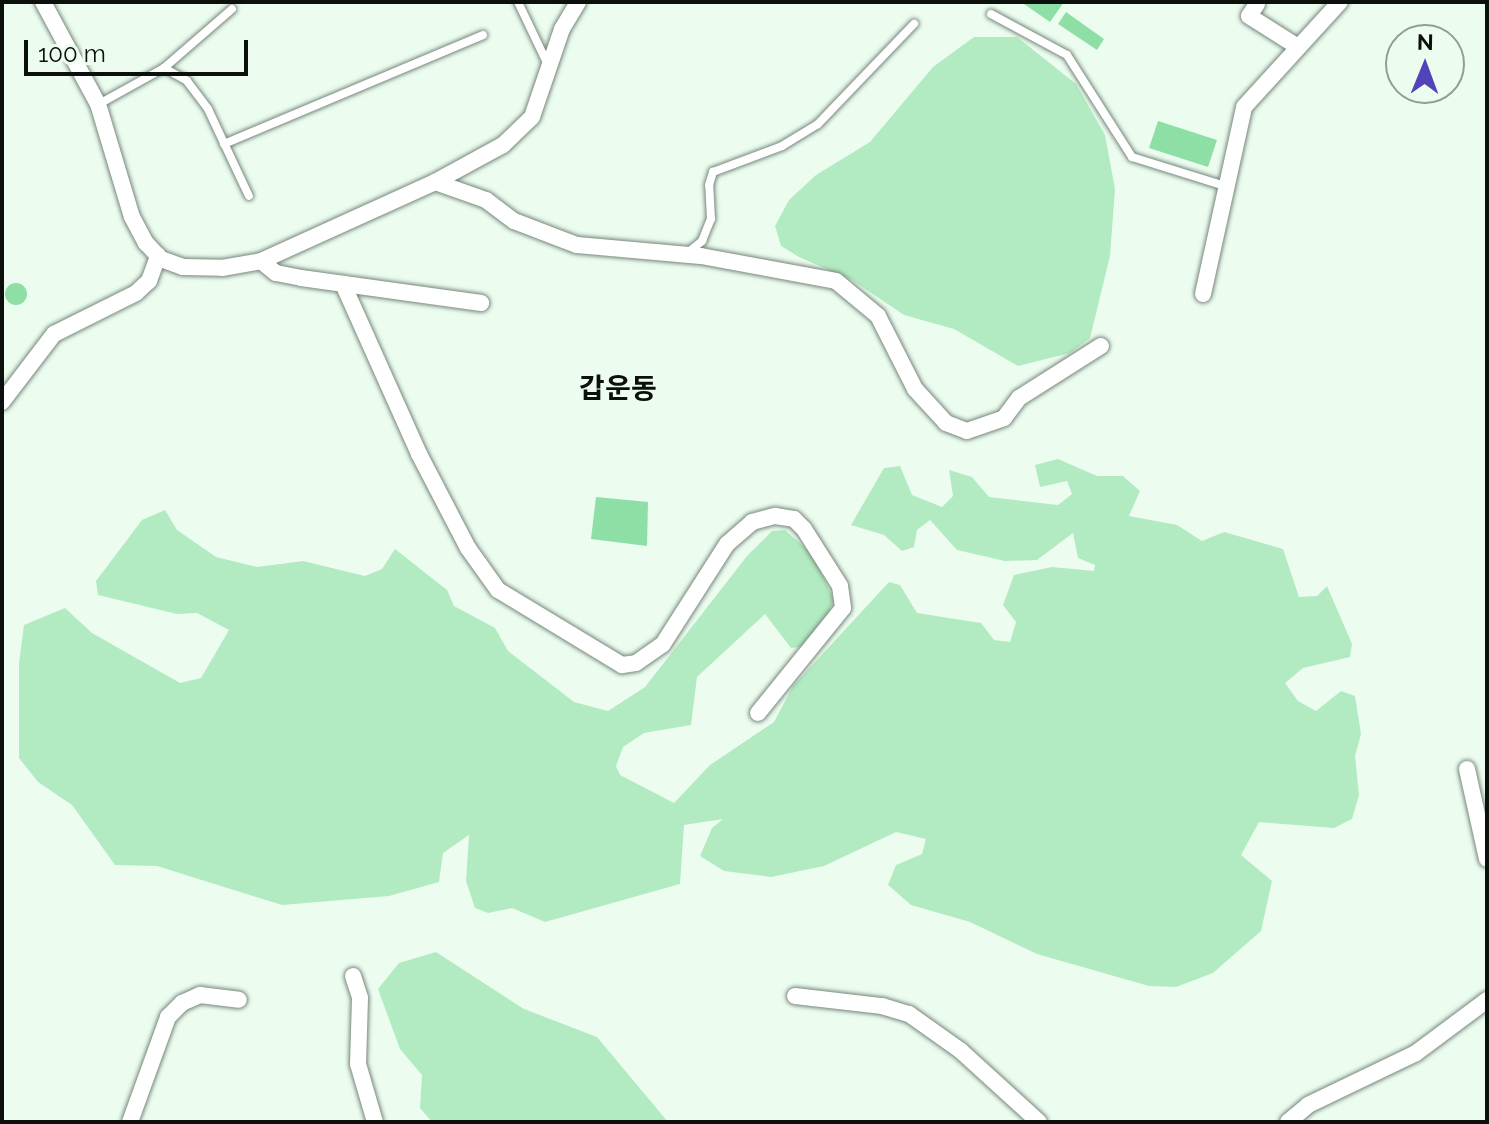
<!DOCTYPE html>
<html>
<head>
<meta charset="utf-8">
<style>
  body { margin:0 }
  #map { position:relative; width:1489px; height:1124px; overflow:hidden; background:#ecfdf0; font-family:Raleway,"Noto Sans KR",sans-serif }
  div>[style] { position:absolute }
  .green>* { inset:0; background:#b2ebc1 }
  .water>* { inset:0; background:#8edfa6 }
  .round { border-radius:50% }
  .roads { filter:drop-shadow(0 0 2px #77867b) drop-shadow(0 0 2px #77867b) }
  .service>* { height:8px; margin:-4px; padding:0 4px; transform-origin:4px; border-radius:4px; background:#fff }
  .minor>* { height:16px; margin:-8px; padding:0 8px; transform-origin:8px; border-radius:8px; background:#fff }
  span { translate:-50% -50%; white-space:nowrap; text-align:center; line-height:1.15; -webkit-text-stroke:7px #ecfdf0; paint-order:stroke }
  .quarter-label { font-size:28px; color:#0b100c; font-weight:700 }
  .frame { position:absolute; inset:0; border:4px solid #0b100c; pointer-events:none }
  .north { position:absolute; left:1385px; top:24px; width:80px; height:80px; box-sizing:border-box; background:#ecfdf0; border:2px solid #929e95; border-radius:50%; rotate:1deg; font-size:22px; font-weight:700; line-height:32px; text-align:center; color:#0b100c }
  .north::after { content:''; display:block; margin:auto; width:28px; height:36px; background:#5243ba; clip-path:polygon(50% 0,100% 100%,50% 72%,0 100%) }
  .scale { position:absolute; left:24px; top:40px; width:224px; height:36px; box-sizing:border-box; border:4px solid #0b100c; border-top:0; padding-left:10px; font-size:24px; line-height:28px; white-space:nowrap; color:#0b100c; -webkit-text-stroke:6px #ecfdf0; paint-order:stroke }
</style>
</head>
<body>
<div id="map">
  <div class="green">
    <div style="clip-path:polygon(974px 37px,1017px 37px,1076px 84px,1105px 135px,1115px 189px,1110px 256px,1090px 338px,1070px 353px,1018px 366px,954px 329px,904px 315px,852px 280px,799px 257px,781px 246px,775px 226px,789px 200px,816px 175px,870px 142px,933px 67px)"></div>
    <div style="clip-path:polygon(1058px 459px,1097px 476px,1123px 476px,1140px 491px,1129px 516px,1177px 525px,1202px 541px,1224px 532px,1283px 549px,1299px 597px,1317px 596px,1327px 586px,1352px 644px,1350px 657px,1303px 668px,1285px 683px,1298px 701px,1316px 711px,1341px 691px,1355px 696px,1361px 734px,1355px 756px,1359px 795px,1352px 819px,1334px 828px,1259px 822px,1241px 855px,1272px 881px,1261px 931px,1213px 973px,1176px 987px,1149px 986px,1037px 954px,970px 922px,911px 905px,888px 885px,896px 865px,922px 854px,926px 839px,896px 832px,824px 866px,771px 877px,724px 871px,700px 856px,712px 828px,723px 819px,684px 825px,680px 884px,545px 922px,512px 908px,488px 913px,475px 908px,466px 881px,469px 835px,443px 853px,439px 882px,389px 896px,282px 905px,157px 866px,115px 865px,72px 805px,38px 782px,19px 758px,19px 663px,24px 625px,65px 608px,92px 633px,180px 683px,201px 678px,229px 630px,197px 613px,177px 614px,98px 595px,96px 581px,142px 520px,165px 510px,177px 530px,216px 557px,257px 567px,303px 561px,365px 576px,382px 569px,395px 549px,447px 590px,454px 606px,495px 628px,508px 651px,574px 702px,608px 711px,645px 687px,747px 556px,772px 531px,785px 530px,813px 555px,834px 600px,824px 623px,807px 646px,791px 648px,765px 614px,697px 677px,691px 725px,644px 733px,623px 747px,616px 766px,620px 775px,674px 803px,710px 765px,774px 722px,793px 686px,889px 582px,900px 585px,917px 613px,981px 623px,994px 640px,1010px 642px,1016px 622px,1003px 605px,1014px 575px,1052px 567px,1094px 571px,1095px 565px,1078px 558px,1073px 533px,1037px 560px,1005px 561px,957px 550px,930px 520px,917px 530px,914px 547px,902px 551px,884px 535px,851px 525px,884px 468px,900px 466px,912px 495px,942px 507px,953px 496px,949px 470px,972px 477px,989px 497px,1058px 505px,1072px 494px,1067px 481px,1040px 487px,1035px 465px)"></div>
    <div style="clip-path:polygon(436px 952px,524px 1009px,597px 1037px,668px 1122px,432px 1122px,420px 1108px,422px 1075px,400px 1049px,378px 989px,399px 963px)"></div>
  </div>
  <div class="water">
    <div style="clip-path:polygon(1021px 2px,1064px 2px,1050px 22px)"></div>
    <div style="clip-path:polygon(1066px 12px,1104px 39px,1097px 50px,1058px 24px)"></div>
    <div style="clip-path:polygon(1158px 121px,1217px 140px,1208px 167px,1149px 148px)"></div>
    <div class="round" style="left:5px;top:283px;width:22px;height:22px"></div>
    <div style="clip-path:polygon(596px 497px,648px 502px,647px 546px,591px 539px)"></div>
  </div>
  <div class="roads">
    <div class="service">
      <div style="left:518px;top:2px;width:70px;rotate:64.5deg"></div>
      <div style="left:991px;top:14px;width:86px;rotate:28.3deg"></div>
      <div style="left:1067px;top:55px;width:121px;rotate:57.5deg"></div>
      <div style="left:1132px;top:157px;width:97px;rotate:17.3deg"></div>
      <div style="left:164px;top:68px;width:26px;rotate:29deg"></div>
      <div style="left:187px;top:81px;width:35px;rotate:53deg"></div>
      <div style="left:208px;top:109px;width:96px;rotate:64.8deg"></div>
      <div style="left:99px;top:104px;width:74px;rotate:-29deg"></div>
      <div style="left:164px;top:68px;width:90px;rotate:-40.9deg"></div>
      <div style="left:224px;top:144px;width:281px;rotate:-22.8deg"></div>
      <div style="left:686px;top:254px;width:21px;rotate:-39deg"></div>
      <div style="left:702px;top:241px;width:24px;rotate:-68deg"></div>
      <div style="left:711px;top:219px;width:34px;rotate:-93deg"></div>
      <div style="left:709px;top:185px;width:14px;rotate:-73deg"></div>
      <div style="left:713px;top:172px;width:74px;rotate:-20.6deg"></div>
      <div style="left:782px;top:146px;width:42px;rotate:-31.4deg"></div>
      <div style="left:818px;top:124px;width:139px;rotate:-46.2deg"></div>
    </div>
    <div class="minor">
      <div style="left:43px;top:2px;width:116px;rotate:61.7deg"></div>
      <div style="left:98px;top:104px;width:118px;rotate:73.3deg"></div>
      <div style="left:132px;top:217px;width:30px;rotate:62deg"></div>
      <div style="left:146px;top:243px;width:22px;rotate:47deg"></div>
      <div style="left:161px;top:259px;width:23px;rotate:20deg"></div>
      <div style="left:183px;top:267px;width:39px;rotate:1deg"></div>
      <div style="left:222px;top:268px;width:40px;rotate:-10deg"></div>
      <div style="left:261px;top:261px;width:191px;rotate:-24.4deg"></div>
      <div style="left:435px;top:182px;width:77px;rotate:-28.6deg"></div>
      <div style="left:503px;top:145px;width:40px;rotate:-44deg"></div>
      <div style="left:532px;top:117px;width:93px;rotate:-71.2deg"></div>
      <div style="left:562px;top:29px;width:31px;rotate:-59deg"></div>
      <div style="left:1257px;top:4px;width:14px;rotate:124deg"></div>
      <div style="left:1249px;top:16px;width:58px;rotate:32.3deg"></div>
      <div style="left:435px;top:182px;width:54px;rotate:19.4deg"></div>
      <div style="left:486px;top:200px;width:35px;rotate:37deg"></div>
      <div style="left:514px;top:221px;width:67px;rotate:20.9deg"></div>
      <div style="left:577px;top:245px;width:124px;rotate:5.1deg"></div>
      <div style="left:701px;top:256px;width:137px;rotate:10.5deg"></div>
      <div style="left:836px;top:281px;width:55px;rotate:39.8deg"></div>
      <div style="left:878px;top:316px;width:82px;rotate:63.1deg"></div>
      <div style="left:915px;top:389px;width:46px;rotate:47.6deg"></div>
      <div style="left:946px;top:423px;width:22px;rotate:21deg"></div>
      <div style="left:967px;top:431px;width:39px;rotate:-19deg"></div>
      <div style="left:1004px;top:418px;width:25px;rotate:-53deg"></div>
      <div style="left:1019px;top:398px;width:97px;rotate:-32.4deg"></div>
      <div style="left:261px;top:261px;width:19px;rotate:39deg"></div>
      <div style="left:276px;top:273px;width:25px;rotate:11deg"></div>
      <div style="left:301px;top:278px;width:182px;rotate:7.9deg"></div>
      <div style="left:343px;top:284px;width:186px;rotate:65.9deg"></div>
      <div style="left:419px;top:454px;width:106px;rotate:62.5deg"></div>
      <div style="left:468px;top:548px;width:52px;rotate:54.5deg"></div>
      <div style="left:498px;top:590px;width:145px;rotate:31.2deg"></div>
      <div style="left:622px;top:665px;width:14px;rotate:-8deg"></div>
      <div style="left:636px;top:663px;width:33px;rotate:-35deg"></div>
      <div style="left:663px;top:644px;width:119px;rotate:-57.4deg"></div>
      <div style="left:727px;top:544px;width:33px;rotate:-41deg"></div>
      <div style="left:752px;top:522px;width:24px;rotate:-15deg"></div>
      <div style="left:775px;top:516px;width:19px;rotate:9deg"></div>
      <div style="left:794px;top:519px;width:14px;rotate:45deg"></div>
      <div style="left:804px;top:529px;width:67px;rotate:57.7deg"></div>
      <div style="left:840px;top:586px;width:22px;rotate:82deg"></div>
      <div style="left:843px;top:608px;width:135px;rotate:129deg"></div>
      <div style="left:1203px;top:294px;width:191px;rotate:-77.6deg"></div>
      <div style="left:1244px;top:107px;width:142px;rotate:-47.6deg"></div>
      <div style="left:2px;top:402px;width:86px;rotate:-52.6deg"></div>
      <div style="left:54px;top:334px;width:92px;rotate:-26.6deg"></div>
      <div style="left:136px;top:293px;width:18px;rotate:-43deg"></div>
      <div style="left:149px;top:281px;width:27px;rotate:-70deg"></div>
      <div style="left:1467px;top:769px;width:92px;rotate:77.5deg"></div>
      <div style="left:353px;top:976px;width:23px;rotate:72deg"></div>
      <div style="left:360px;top:998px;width:66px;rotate:91.7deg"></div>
      <div style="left:358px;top:1064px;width:60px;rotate:73.7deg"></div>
      <div style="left:795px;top:996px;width:88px;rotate:6.6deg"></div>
      <div style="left:882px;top:1006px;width:28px;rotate:17deg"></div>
      <div style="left:909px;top:1014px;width:64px;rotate:35.4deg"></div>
      <div style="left:961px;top:1051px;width:105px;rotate:42.3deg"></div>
      <div style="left:130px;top:1122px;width:112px;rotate:-70.1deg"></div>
      <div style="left:168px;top:1017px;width:20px;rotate:-45deg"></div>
      <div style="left:182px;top:1003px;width:20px;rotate:-24deg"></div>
      <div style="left:200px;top:995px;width:39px;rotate:7deg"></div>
      <div style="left:1288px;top:1122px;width:26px;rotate:-40deg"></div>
      <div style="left:1308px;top:1105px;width:120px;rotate:-25.7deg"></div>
      <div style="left:1416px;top:1053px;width:89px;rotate:-36.7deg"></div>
    </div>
  </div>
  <div class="quarter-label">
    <span style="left:618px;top:389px">갑운동</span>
  </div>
  <div class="frame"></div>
  <div class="north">N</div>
  <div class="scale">100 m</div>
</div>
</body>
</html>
